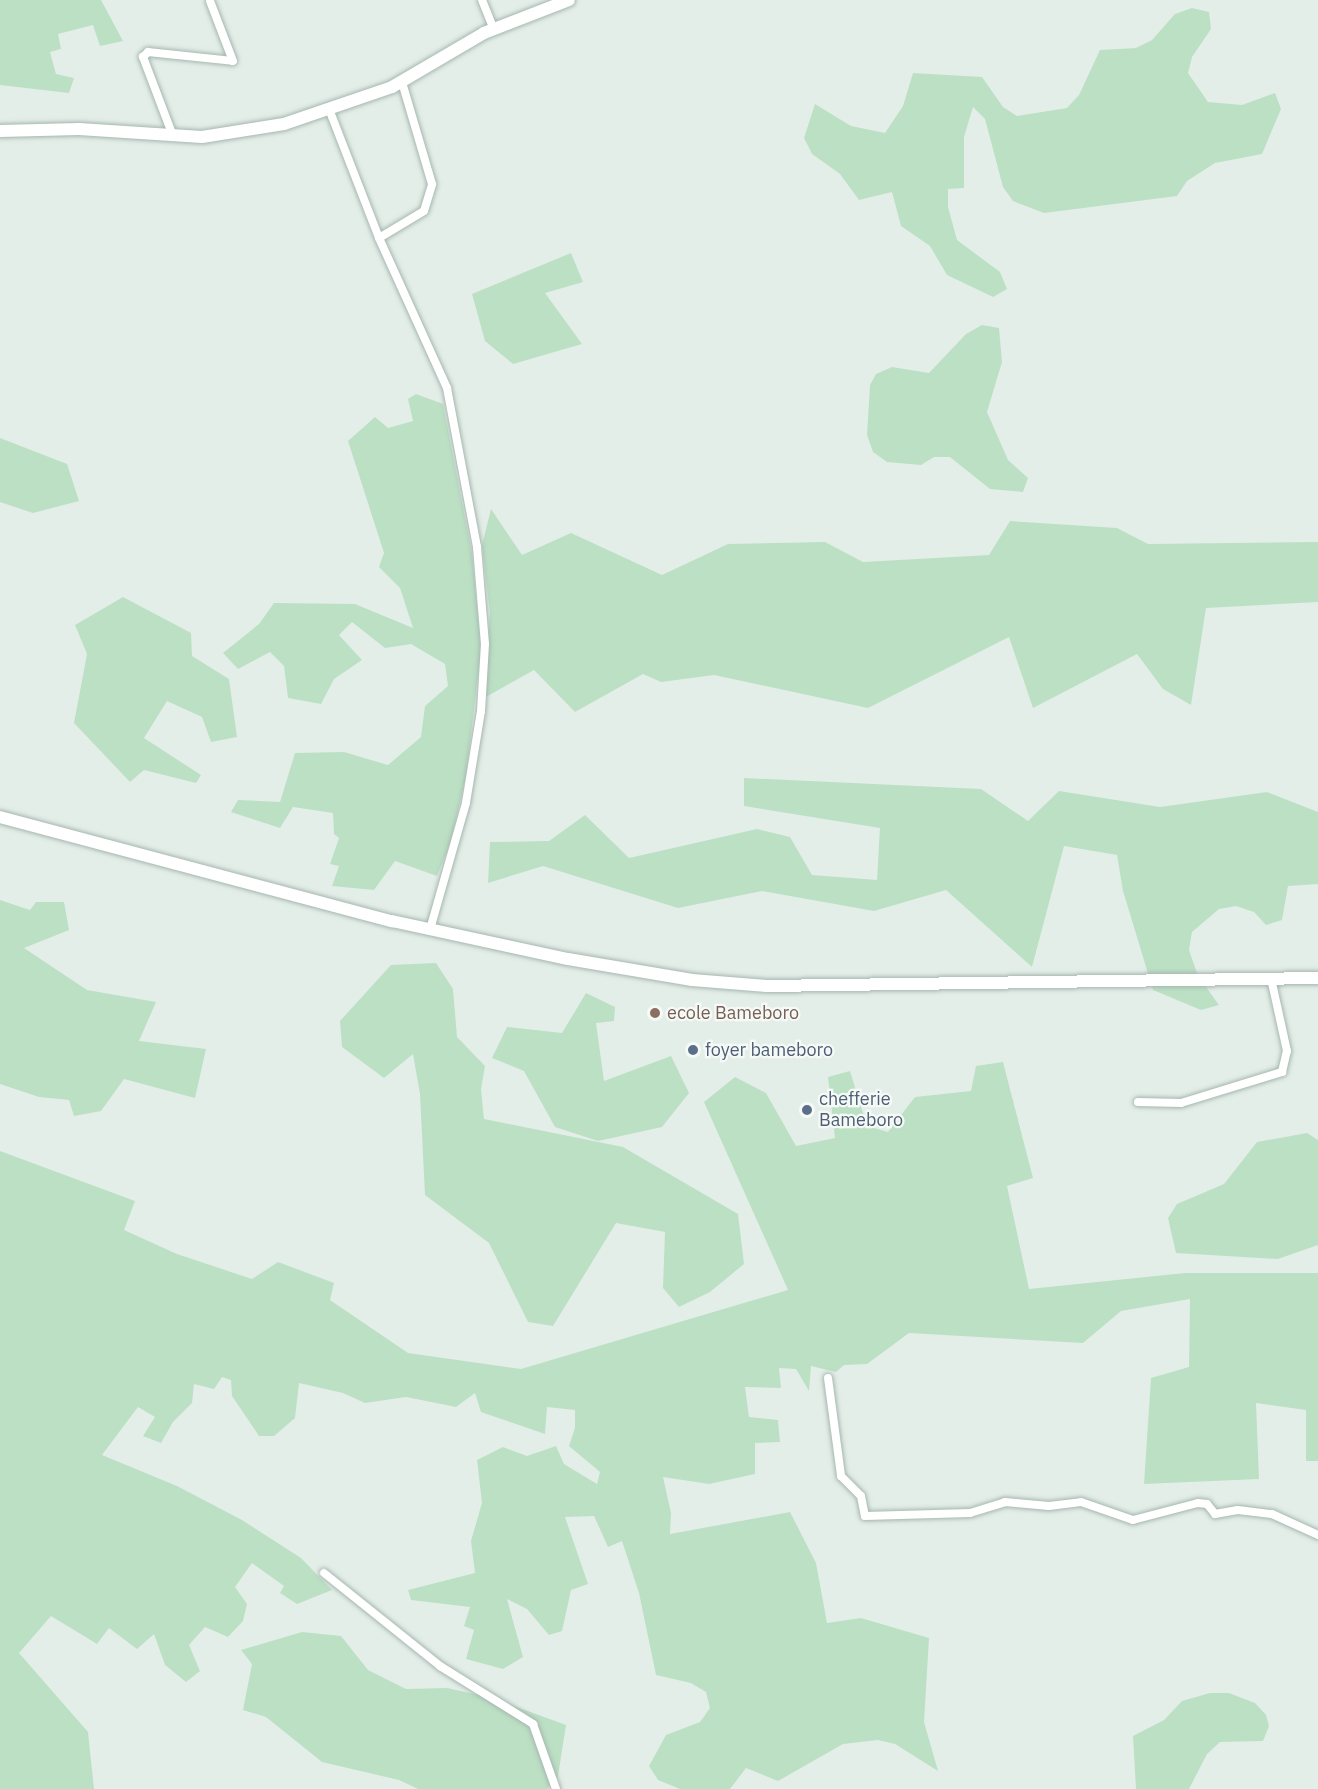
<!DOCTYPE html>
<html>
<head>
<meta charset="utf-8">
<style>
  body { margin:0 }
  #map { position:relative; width:1318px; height:1789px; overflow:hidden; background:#e4eee9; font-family:"IBM Plex Sans",sans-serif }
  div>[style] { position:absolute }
  .green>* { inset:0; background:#bce0c4 }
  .roads { filter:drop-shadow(0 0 2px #a6b7b0) drop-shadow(0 0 2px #a6b7b0) }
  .street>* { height:8px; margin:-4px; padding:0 4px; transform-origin:4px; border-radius:4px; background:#fff }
  .secondary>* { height:12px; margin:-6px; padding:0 6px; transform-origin:6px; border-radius:6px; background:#fff }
  .dots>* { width:16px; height:16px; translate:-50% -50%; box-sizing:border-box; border:3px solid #f5faf7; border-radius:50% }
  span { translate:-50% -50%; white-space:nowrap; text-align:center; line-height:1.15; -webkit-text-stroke:4.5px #f5faf7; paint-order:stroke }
  .education-label { font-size:18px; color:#785e54 }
  .left { translate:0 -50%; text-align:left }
  .service-label { font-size:18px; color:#4e5e75 }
</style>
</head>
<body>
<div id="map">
  <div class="green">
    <div style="clip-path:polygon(0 0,101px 0,123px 41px,100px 46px,93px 25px,58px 34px,61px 49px,50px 52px,56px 74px,74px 78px,69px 93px,0 85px)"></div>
    <div style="clip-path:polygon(1192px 8px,1209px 12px,1211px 29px,1192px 57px,1188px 73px,1208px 102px,1242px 105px,1275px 93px,1281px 109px,1262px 154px,1215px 163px,1187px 181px,1177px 196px,1044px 213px,1013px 201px,1003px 187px,985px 119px,973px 107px,964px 137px,964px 188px,948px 189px,948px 207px,957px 240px,1000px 272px,1007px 289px,993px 297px,947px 275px,930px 246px,901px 226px,892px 192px,859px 200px,840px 174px,812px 154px,804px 138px,815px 104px,851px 126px,885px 133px,903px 106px,913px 73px,982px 77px,1003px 107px,1017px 116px,1067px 108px,1079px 95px,1100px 50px,1136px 48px,1152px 40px,1175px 14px)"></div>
    <div style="clip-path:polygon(571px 253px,583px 282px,545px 293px,582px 344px,513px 364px,485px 341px,472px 294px)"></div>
    <div style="clip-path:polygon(982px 325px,999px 328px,1002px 362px,987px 412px,1008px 460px,1028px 478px,1023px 492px,990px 489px,950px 457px,934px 457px,921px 465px,887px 462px,873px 452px,867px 435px,870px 385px,876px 374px,892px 367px,929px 373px,966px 334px)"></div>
    <div style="clip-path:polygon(416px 394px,443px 404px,472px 554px,481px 649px,466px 776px,451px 841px,437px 876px,395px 861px,374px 890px,332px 886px,339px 866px,330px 864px,339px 838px,334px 834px,333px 813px,293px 807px,280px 828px,231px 812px,238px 800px,280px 802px,295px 753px,344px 752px,388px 765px,421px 737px,425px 706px,448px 686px,445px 664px,411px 644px,385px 648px,352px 622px,339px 635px,362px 660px,334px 679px,321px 704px,288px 698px,284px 666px,270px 652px,238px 669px,223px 653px,259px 624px,274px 603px,355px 604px,413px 628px,400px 588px,379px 567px,384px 553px,348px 441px,375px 417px,388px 428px,413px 421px,408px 399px)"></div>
    <div style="clip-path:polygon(0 438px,67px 464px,79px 501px,33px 513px,0 502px)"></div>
    <div style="clip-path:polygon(491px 509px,522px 555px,571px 533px,662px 575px,728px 544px,825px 542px,863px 562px,989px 555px,1010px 521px,1117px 528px,1148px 544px,1318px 542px,1318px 602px,1206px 608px,1191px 705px,1163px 689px,1137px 654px,1033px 708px,1009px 637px,868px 708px,714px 675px,661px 682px,643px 674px,575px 712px,534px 670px,484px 698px,490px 613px,482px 545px)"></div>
    <div style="clip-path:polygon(123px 597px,191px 633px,192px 656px,229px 679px,237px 737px,211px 742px,202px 717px,167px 701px,144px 738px,201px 775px,196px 783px,144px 770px,130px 782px,74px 723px,87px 654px,75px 625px)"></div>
    <div style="clip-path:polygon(744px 778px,981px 789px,1028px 821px,1059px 791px,1160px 807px,1267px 792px,1318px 812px,1318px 884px,1288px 886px,1282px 920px,1266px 925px,1254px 912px,1236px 906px,1219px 909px,1192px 932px,1189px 950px,1198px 976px,1219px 1005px,1201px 1010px,1153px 990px,1123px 891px,1117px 855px,1064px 846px,1032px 967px,946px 890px,874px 911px,762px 891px,678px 908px,543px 866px,488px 883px,490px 842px,549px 841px,585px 815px,629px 858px,757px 829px,790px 837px,812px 875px,877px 880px,880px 828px,744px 806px)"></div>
    <div style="clip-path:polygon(0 900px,30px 910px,36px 902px,64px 902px,69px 930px,24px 948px,87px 990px,156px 1002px,139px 1041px,206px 1049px,195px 1098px,124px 1079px,101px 1111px,74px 1116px,69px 1100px,39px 1097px,0 1084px)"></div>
    <div style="clip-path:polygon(436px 963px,453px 989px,457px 1037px,485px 1066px,481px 1089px,484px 1119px,623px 1147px,738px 1214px,744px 1264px,710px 1292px,679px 1307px,663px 1288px,665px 1232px,616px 1223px,553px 1326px,528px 1322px,489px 1243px,425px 1195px,420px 1094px,413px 1054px,384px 1078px,342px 1047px,340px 1021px,391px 965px)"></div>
    <div style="clip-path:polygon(586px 993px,615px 1007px,614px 1021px,596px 1023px,604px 1081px,671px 1056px,689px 1093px,662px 1127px,598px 1141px,555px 1127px,524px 1071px,492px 1058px,507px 1027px,562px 1033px)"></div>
    <div style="clip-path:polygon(1003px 1062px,1033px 1178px,1007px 1186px,1029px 1289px,1185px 1273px,1318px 1273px,1318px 1461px,1306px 1461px,1306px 1410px,1256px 1403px,1259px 1479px,1144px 1484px,1151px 1378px,1189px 1367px,1190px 1299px,1121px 1311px,1083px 1343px,909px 1333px,867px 1364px,844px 1365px,836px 1372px,811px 1366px,809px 1391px,796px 1369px,779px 1368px,781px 1388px,745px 1387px,749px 1417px,778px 1420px,780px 1442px,755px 1443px,755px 1474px,709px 1484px,663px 1477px,671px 1513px,670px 1534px,790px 1512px,816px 1563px,827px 1623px,861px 1618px,929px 1638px,924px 1722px,938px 1771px,895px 1744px,878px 1740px,843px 1744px,778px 1781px,746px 1768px,730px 1789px,680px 1789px,658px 1780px,649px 1766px,666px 1735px,700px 1722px,710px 1708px,706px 1692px,691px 1683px,656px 1675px,639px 1593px,622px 1541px,608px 1547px,594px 1516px,565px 1517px,588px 1584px,571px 1590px,562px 1631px,549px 1635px,527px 1609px,507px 1599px,523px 1657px,503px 1669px,466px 1659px,474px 1630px,464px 1626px,470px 1607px,411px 1600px,408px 1590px,475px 1573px,471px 1541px,482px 1503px,477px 1460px,503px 1447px,527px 1456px,556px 1446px,564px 1464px,597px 1484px,600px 1472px,569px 1446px,575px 1428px,575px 1410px,547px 1407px,545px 1434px,481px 1412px,475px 1393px,456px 1407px,406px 1397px,365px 1403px,343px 1393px,299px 1383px,295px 1418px,274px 1436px,259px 1436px,232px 1396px,231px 1380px,222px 1377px,214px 1389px,194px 1384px,192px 1403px,173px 1422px,161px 1443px,143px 1436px,155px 1417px,138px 1407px,102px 1455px,177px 1486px,242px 1520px,301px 1558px,332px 1590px,297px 1604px,280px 1593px,284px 1586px,252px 1563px,235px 1587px,247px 1604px,243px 1621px,228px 1637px,205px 1627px,189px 1645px,200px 1671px,186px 1682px,165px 1665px,154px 1634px,137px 1649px,109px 1628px,97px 1644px,51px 1616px,19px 1653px,88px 1732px,94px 1789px,0 1789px,0 1151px,135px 1201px,124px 1230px,177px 1254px,252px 1279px,278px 1262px,334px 1283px,330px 1300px,408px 1353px,521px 1369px,788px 1290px,704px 1102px,735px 1077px,766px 1093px,796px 1146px,835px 1138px,828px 1077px,850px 1071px,867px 1126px,888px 1132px,915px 1097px,971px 1091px,976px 1066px)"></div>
    <div style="clip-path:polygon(1307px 1133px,1318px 1140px,1318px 1245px,1278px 1259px,1176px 1253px,1168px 1218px,1177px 1204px,1224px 1184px,1257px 1142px)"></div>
    <div style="clip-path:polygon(302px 1632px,341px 1636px,368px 1670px,406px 1689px,447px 1688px,492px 1698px,566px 1725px,558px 1776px,547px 1789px,418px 1789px,399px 1780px,322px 1762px,266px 1717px,243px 1710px,252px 1664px,241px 1650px)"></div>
    <div style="clip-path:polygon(1210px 1693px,1229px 1693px,1255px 1703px,1266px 1715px,1269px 1726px,1263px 1741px,1220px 1742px,1207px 1754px,1189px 1789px,1136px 1789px,1133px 1736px,1164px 1720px,1182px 1701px)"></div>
  </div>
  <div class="roads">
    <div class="street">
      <div style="left:482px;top:0;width:32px;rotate:68deg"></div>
      <div style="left:329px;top:109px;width:138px;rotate:68.8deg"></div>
      <div style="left:379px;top:238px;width:165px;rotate:65.6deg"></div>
      <div style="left:447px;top:388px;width:162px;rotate:79.3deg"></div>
      <div style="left:477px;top:547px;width:97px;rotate:85.3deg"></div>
      <div style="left:485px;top:644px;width:67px;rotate:93.4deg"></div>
      <div style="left:481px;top:711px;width:93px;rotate:99.3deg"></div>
      <div style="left:466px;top:803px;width:131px;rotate:105.9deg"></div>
      <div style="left:173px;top:136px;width:85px;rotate:-110.8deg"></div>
      <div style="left:143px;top:57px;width:7px;rotate:-45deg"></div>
      <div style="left:148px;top:52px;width:85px;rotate:6deg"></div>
      <div style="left:233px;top:61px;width:64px;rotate:-111deg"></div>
      <div style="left:379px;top:238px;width:52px;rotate:-31deg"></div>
      <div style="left:424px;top:211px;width:28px;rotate:-73deg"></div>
      <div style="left:432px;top:184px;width:106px;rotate:-106.4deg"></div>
      <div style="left:1138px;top:1102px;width:43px;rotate:1.3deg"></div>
      <div style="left:1181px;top:1103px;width:106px;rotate:-17.1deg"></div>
      <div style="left:1282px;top:1072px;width:22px;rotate:-77deg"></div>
      <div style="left:1287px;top:1051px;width:75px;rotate:-102.4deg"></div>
      <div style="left:828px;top:1378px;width:99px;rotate:82.4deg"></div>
      <div style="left:841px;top:1476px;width:28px;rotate:45deg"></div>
      <div style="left:861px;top:1496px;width:20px;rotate:79deg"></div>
      <div style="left:865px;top:1516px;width:105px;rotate:-1.6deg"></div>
      <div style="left:970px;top:1513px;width:37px;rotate:-17deg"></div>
      <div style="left:1005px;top:1502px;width:44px;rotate:5.2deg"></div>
      <div style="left:1049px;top:1506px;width:32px;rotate:-7deg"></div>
      <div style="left:1081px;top:1502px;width:55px;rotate:19.1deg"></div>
      <div style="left:1133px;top:1520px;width:67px;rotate:-14.7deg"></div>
      <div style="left:1198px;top:1503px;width:9px;rotate:6deg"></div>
      <div style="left:1207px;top:1504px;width:13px;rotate:51deg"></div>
      <div style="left:1215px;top:1514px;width:23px;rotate:-10deg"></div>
      <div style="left:1238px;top:1510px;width:34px;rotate:7deg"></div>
      <div style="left:1272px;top:1514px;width:51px;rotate:24.5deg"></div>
      <div style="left:324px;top:1573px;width:149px;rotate:38.7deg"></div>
      <div style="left:440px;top:1666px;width:110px;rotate:31.9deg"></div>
      <div style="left:533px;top:1724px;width:69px;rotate:70.5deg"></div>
    </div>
    <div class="secondary">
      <div style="left:0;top:131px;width:79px;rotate:-1.5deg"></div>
      <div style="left:79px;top:129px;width:123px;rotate:3.7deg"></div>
      <div style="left:202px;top:137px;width:83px;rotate:-9deg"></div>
      <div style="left:284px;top:124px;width:114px;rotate:-18.9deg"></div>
      <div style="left:392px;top:87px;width:107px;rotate:-30.4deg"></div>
      <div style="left:484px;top:33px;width:91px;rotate:-21.2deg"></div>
      <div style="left:0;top:817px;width:406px;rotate:14.9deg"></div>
      <div style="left:392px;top:921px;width:180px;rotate:12.2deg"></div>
      <div style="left:568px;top:959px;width:126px;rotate:9.6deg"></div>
      <div style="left:692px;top:980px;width:75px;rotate:4.6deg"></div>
      <div style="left:767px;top:986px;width:551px;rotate:-0.83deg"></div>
    </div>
  </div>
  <div class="dots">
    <div style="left:655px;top:1013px;background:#8d6e63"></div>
    <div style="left:693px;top:1050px;background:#5c6f8a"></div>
    <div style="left:807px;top:1110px;background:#5c6f8a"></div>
  </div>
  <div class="education-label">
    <span class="left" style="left:667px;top:1013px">ecole Bameboro</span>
  </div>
  <div class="service-label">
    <span class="left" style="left:705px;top:1050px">foyer bameboro</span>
    <span class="left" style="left:819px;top:1110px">chefferie<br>Bameboro</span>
  </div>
</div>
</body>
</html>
